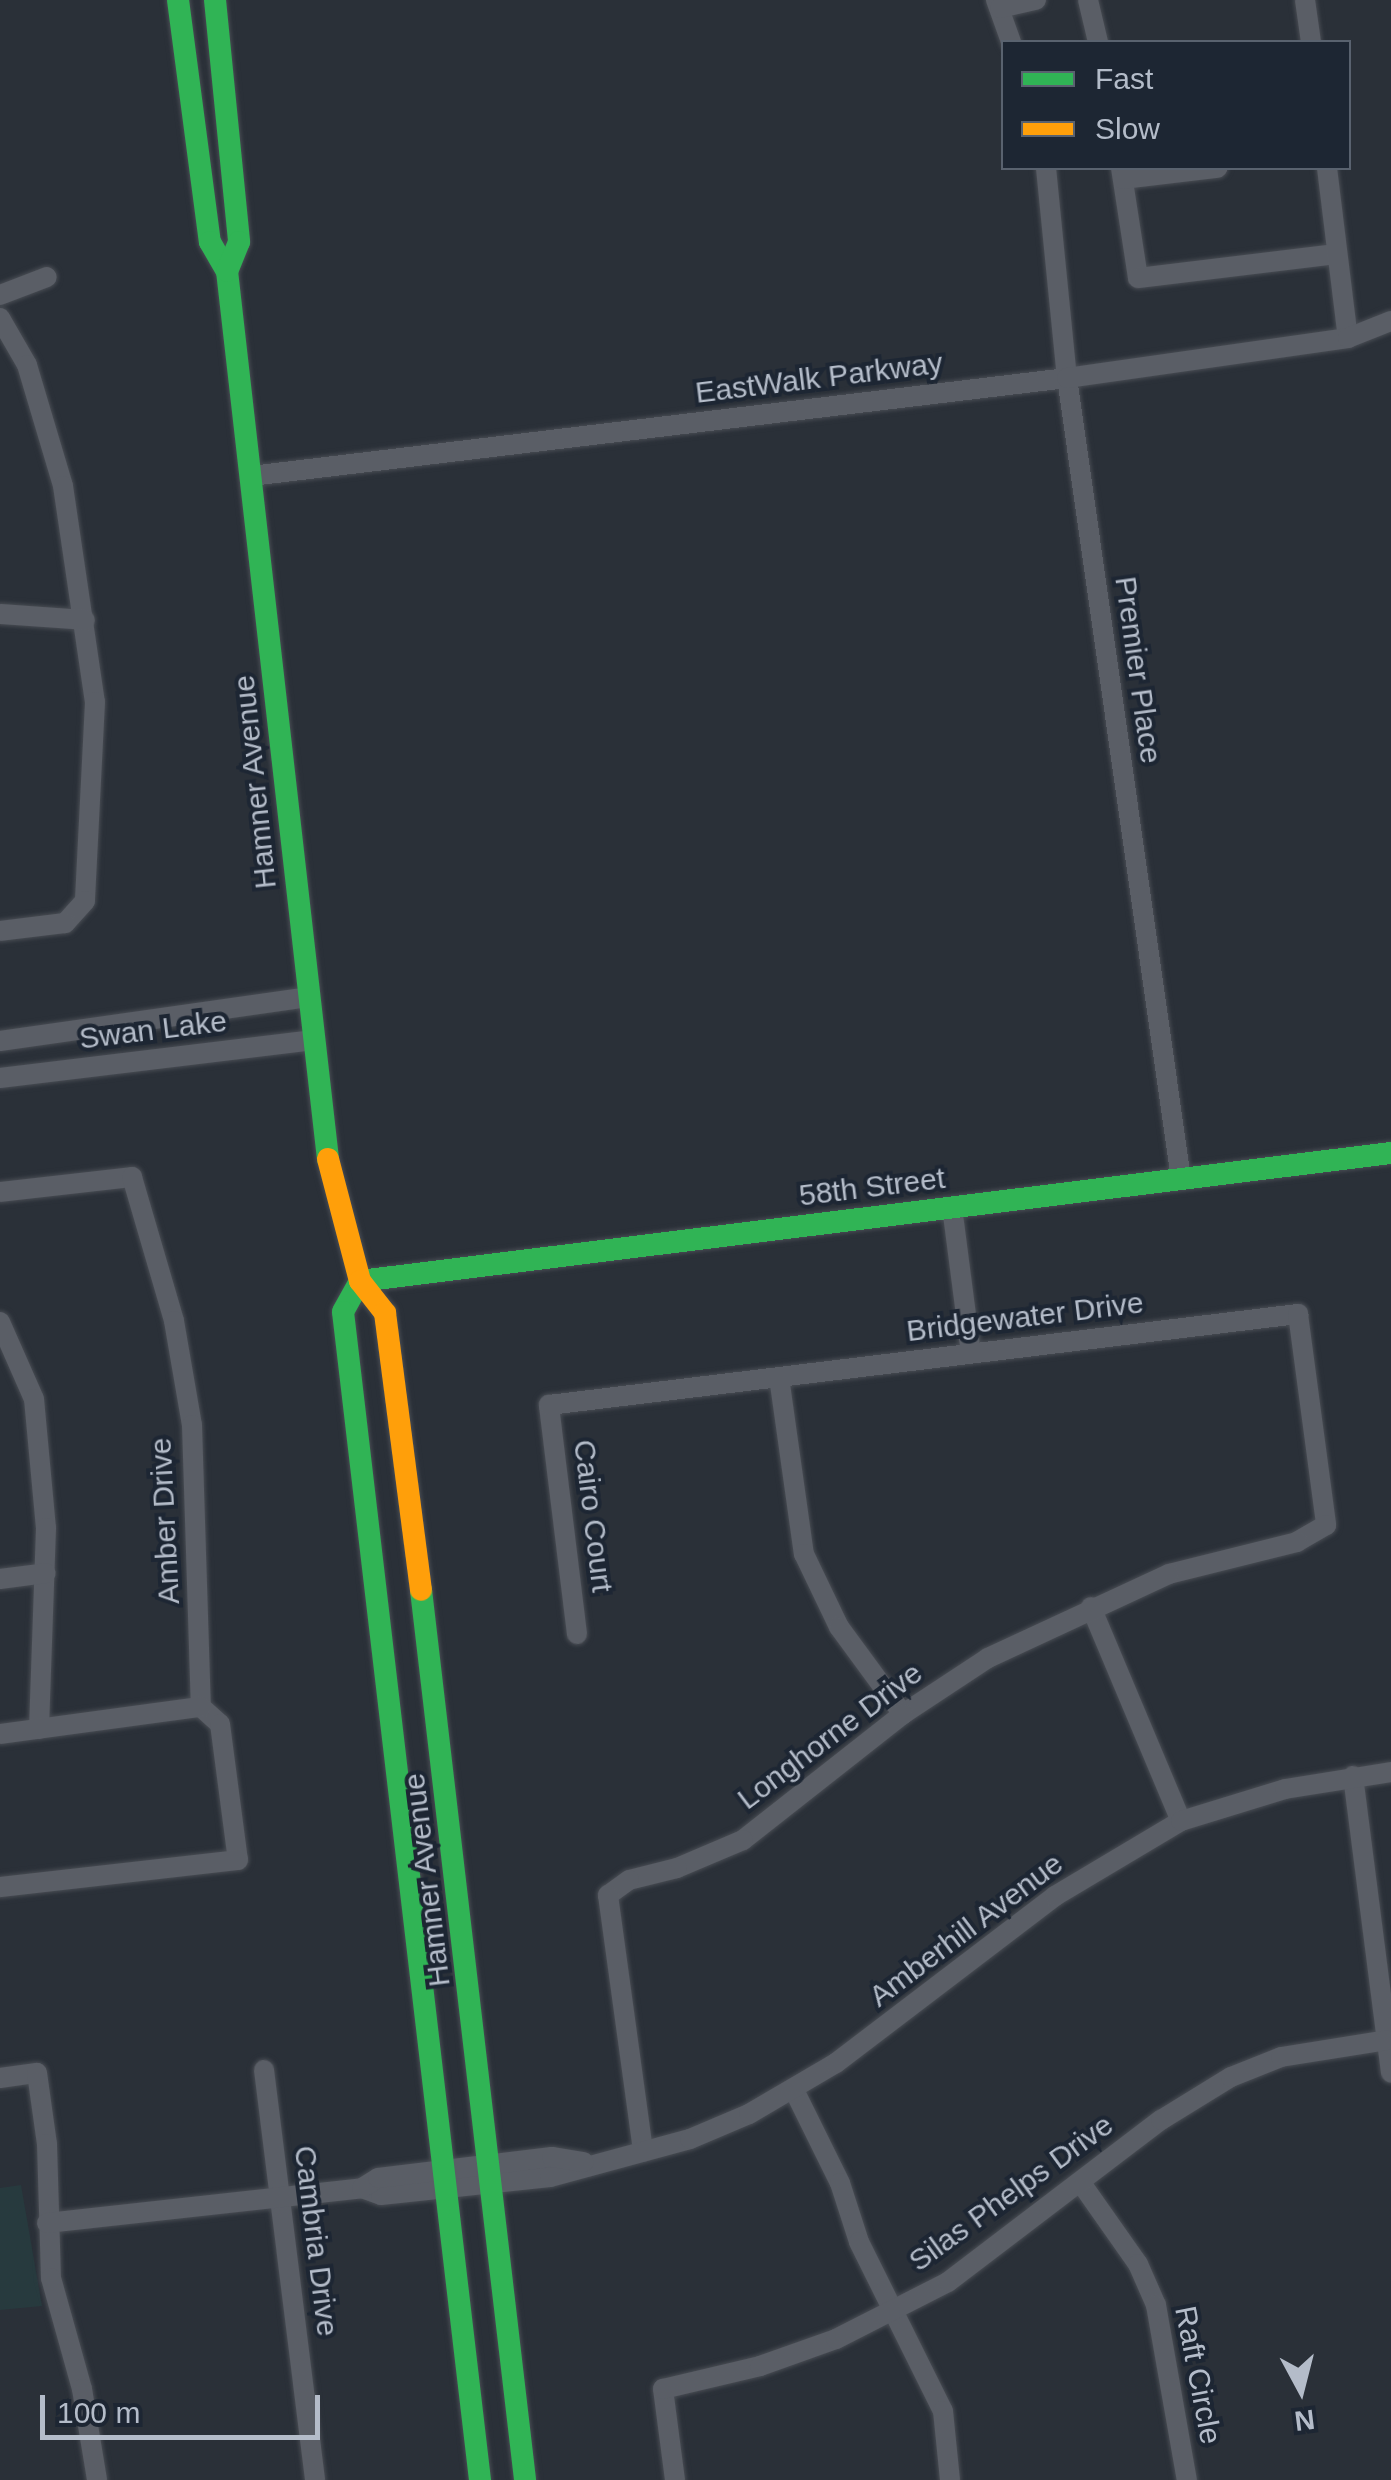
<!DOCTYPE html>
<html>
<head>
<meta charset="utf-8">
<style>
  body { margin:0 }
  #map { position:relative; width:1391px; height:2480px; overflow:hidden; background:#2a3038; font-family:Arial,sans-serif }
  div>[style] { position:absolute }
  .green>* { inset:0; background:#273a3e }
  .roads { filter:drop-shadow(0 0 2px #484c53) drop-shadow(0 0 2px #484c53) }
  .street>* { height:20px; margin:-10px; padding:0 10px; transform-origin:10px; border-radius:10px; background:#5a5e66 }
  .fast>* { height:22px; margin:-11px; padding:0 11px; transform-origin:11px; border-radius:11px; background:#30b455 }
  .slow>* { height:22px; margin:-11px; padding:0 11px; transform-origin:11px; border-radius:11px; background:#ff9f0a }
  span { translate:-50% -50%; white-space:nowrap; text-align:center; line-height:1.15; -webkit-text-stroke:8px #1d2633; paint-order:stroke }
  .street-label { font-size:30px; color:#b4bcc9 }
  .legend { position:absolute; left:1001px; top:40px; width:350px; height:130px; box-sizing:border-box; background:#1d2633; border:2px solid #59626f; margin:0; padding:12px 18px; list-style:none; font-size:30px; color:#b4bcc9 }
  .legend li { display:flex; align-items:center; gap:20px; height:50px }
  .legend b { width:50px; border:2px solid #59626f }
  .north { position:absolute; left:1251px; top:2340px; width:100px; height:100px; -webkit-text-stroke:8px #1d2633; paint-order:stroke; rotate:173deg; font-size:28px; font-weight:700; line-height:40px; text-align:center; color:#b4bcc9 }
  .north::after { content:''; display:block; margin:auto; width:35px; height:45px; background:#b4bcc9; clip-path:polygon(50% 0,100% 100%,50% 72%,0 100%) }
  .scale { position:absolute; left:40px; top:2395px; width:280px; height:45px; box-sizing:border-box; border:5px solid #b4bcc9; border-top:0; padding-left:12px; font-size:30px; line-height:35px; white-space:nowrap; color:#b4bcc9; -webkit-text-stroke:8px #1d2633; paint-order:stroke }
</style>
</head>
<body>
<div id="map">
  <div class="green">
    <div style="clip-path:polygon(21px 2185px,42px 2306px,0 2310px,0 2188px)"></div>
  </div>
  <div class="roads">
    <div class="street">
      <div style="left:996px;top:0;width:45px;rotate:70.3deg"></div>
      <div style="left:1088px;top:0;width:43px;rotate:76.6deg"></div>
      <div style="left:1305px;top:0;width:42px;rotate:81.9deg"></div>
      <div style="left:1000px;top:8px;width:37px;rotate:-13deg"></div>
      <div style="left:1046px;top:168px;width:211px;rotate:84.3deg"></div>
      <div style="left:1067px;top:378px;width:809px;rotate:81.9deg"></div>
      <div style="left:1121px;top:168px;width:111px;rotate:81.2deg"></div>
      <div style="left:1138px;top:278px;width:200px;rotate:-6.9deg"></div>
      <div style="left:1327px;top:168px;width:171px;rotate:83deg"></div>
      <div style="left:1123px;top:179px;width:95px;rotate:-6.7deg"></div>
      <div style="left:0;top:295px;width:50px;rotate:-21deg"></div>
      <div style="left:0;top:318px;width:54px;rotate:60.1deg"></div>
      <div style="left:27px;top:365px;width:126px;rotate:73.4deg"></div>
      <div style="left:63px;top:486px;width:218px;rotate:81.6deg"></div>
      <div style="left:95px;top:702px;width:199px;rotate:92.9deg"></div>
      <div style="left:85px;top:901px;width:30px;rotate:132deg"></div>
      <div style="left:65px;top:923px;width:65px;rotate:173deg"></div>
      <div style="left:251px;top:476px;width:822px;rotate:-6.85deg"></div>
      <div style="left:1067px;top:378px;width:284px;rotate:-8.1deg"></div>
      <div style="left:1348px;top:338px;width:46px;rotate:-21.6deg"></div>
      <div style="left:0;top:614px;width:85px;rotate:4deg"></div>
      <div style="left:0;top:1041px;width:311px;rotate:-8.1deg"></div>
      <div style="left:0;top:1078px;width:316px;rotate:-6.9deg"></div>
      <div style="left:0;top:1192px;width:133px;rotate:-6.5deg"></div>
      <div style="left:132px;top:1177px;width:150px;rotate:73.7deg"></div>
      <div style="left:174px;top:1321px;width:106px;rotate:80.2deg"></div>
      <div style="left:192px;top:1425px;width:282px;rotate:88.2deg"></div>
      <div style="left:201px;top:1707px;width:25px;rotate:42deg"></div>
      <div style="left:220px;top:1724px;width:137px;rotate:82.5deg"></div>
      <div style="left:238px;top:1860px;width:240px;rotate:173.5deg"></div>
      <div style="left:952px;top:1207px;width:147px;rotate:82.6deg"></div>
      <div style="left:0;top:1322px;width:84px;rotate:66.2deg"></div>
      <div style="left:34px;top:1399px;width:130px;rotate:84.7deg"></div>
      <div style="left:46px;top:1528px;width:201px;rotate:92deg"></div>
      <div style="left:779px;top:1377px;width:179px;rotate:82deg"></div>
      <div style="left:804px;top:1554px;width:81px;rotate:64.4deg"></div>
      <div style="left:839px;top:1627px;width:108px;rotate:53.7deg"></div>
      <div style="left:0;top:1579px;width:46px;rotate:-7.4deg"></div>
      <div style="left:1091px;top:1607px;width:232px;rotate:67.2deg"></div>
      <div style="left:577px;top:1634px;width:231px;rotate:-97deg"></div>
      <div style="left:549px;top:1405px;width:755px;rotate:-6.93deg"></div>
      <div style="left:1298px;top:1314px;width:213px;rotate:82.4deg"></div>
      <div style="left:1326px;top:1525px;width:34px;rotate:150deg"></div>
      <div style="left:1297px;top:1542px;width:132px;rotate:166deg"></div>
      <div style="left:1169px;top:1574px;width:200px;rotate:155.1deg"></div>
      <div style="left:988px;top:1658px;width:102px;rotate:146.6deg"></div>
      <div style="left:903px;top:1714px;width:204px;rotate:141.8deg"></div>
      <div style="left:743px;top:1840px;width:72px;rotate:157deg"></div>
      <div style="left:677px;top:1868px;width:49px;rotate:166deg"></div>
      <div style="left:629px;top:1880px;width:26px;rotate:144deg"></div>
      <div style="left:608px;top:1895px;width:259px;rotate:82.2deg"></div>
      <div style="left:0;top:1734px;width:203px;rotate:-7.7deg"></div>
      <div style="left:1353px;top:1776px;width:299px;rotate:82.7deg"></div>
      <div style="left:264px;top:2070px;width:413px;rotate:82.9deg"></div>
      <div style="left:0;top:2078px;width:37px;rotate:-8deg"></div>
      <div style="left:37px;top:2073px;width:72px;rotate:82deg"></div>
      <div style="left:47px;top:2144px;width:134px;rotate:88.3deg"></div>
      <div style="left:51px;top:2278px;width:115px;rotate:74.4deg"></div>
      <div style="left:82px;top:2389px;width:92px;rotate:80.6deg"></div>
      <div style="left:794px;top:2090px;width:104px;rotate:63.7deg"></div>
      <div style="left:840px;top:2183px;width:62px;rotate:72.1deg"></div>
      <div style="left:859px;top:2242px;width:189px;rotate:63.6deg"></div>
      <div style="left:943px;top:2411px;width:69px;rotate:84.2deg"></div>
      <div style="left:1081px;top:2183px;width:99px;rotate:54.9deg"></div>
      <div style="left:1138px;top:2264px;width:45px;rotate:66.3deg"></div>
      <div style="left:1156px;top:2305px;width:178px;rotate:80deg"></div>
      <div style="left:362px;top:2188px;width:20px;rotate:20deg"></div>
      <div style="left:381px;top:2195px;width:170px;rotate:-6.1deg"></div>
      <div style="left:550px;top:2177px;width:145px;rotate:-15.2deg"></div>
      <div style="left:690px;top:2139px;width:64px;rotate:-23deg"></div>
      <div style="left:749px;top:2114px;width:101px;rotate:-30.4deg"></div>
      <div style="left:836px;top:2063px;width:275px;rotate:-37.3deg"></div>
      <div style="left:1055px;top:1896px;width:147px;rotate:-30.8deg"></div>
      <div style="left:1181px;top:1821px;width:109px;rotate:-17.1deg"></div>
      <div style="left:1285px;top:1789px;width:107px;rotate:-9.1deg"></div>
      <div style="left:47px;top:2223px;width:317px;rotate:-6.3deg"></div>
      <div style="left:362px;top:2188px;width:19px;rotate:-32deg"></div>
      <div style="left:378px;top:2178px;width:175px;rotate:-6.9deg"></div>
      <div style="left:552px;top:2157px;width:32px;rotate:9deg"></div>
      <div style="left:675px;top:2480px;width:92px;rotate:-97.5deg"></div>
      <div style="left:663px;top:2389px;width:100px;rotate:-13.3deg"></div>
      <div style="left:760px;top:2366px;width:81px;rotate:-19.6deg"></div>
      <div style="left:836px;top:2339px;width:126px;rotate:-27deg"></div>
      <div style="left:948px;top:2282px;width:268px;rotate:-37.3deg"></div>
      <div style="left:1161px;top:2120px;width:82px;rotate:-31.6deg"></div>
      <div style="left:1231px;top:2077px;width:54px;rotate:-21.8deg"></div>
      <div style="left:1281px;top:2057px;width:107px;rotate:-9.1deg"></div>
    </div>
    <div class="fast">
      <div style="left:178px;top:0;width:244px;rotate:82.5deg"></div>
      <div style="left:210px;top:242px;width:34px;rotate:60deg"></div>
      <div style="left:227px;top:271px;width:894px;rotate:83.51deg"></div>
      <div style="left:215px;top:0;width:243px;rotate:84.3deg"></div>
      <div style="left:239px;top:242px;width:31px;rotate:112deg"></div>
      <div style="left:360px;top:1281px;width:1039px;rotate:-7.08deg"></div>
      <div style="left:360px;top:1281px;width:35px;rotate:119deg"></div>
      <div style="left:343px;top:1312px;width:1176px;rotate:83.31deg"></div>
      <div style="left:421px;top:1590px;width:896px;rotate:83.33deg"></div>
    </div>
    <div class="slow">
      <div style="left:328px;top:1159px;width:126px;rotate:75.3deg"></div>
      <div style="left:360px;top:1281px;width:41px;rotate:52deg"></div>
      <div style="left:385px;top:1313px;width:279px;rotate:82.6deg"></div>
    </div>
  </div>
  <div class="street-label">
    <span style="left:819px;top:378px;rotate:-7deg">EastWalk Parkway</span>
    <span style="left:1138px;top:670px;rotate:82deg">Premier Place</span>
    <span style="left:255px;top:782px;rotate:-96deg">Hamner Avenue</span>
    <span style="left:153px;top:1030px;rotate:-7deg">Swan Lake</span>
    <span style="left:872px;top:1187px;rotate:-7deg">58th Street</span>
    <span style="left:1025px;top:1317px;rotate:-7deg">Bridgewater Drive</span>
    <span style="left:593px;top:1516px;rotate:83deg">Cairo Court</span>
    <span style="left:165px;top:1521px;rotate:-93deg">Amber Drive</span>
    <span style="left:830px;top:1736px;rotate:-37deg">Longhorne Drive</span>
    <span style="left:427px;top:1880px;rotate:-97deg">Hamner Avenue</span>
    <span style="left:966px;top:1930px;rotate:-37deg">Amberhill Avenue</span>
    <span style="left:1011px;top:2193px;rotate:-36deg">Silas Phelps Drive</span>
    <span style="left:316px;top:2241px;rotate:83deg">Cambria Drive</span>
    <span style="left:1198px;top:2375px;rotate:79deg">Raft Circle</span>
  </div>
  <ul class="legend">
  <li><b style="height:12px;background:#30b455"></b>Fast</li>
  <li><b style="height:12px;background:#ff9f0a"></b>Slow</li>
  </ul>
  <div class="north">N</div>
  <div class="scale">100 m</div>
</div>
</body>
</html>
